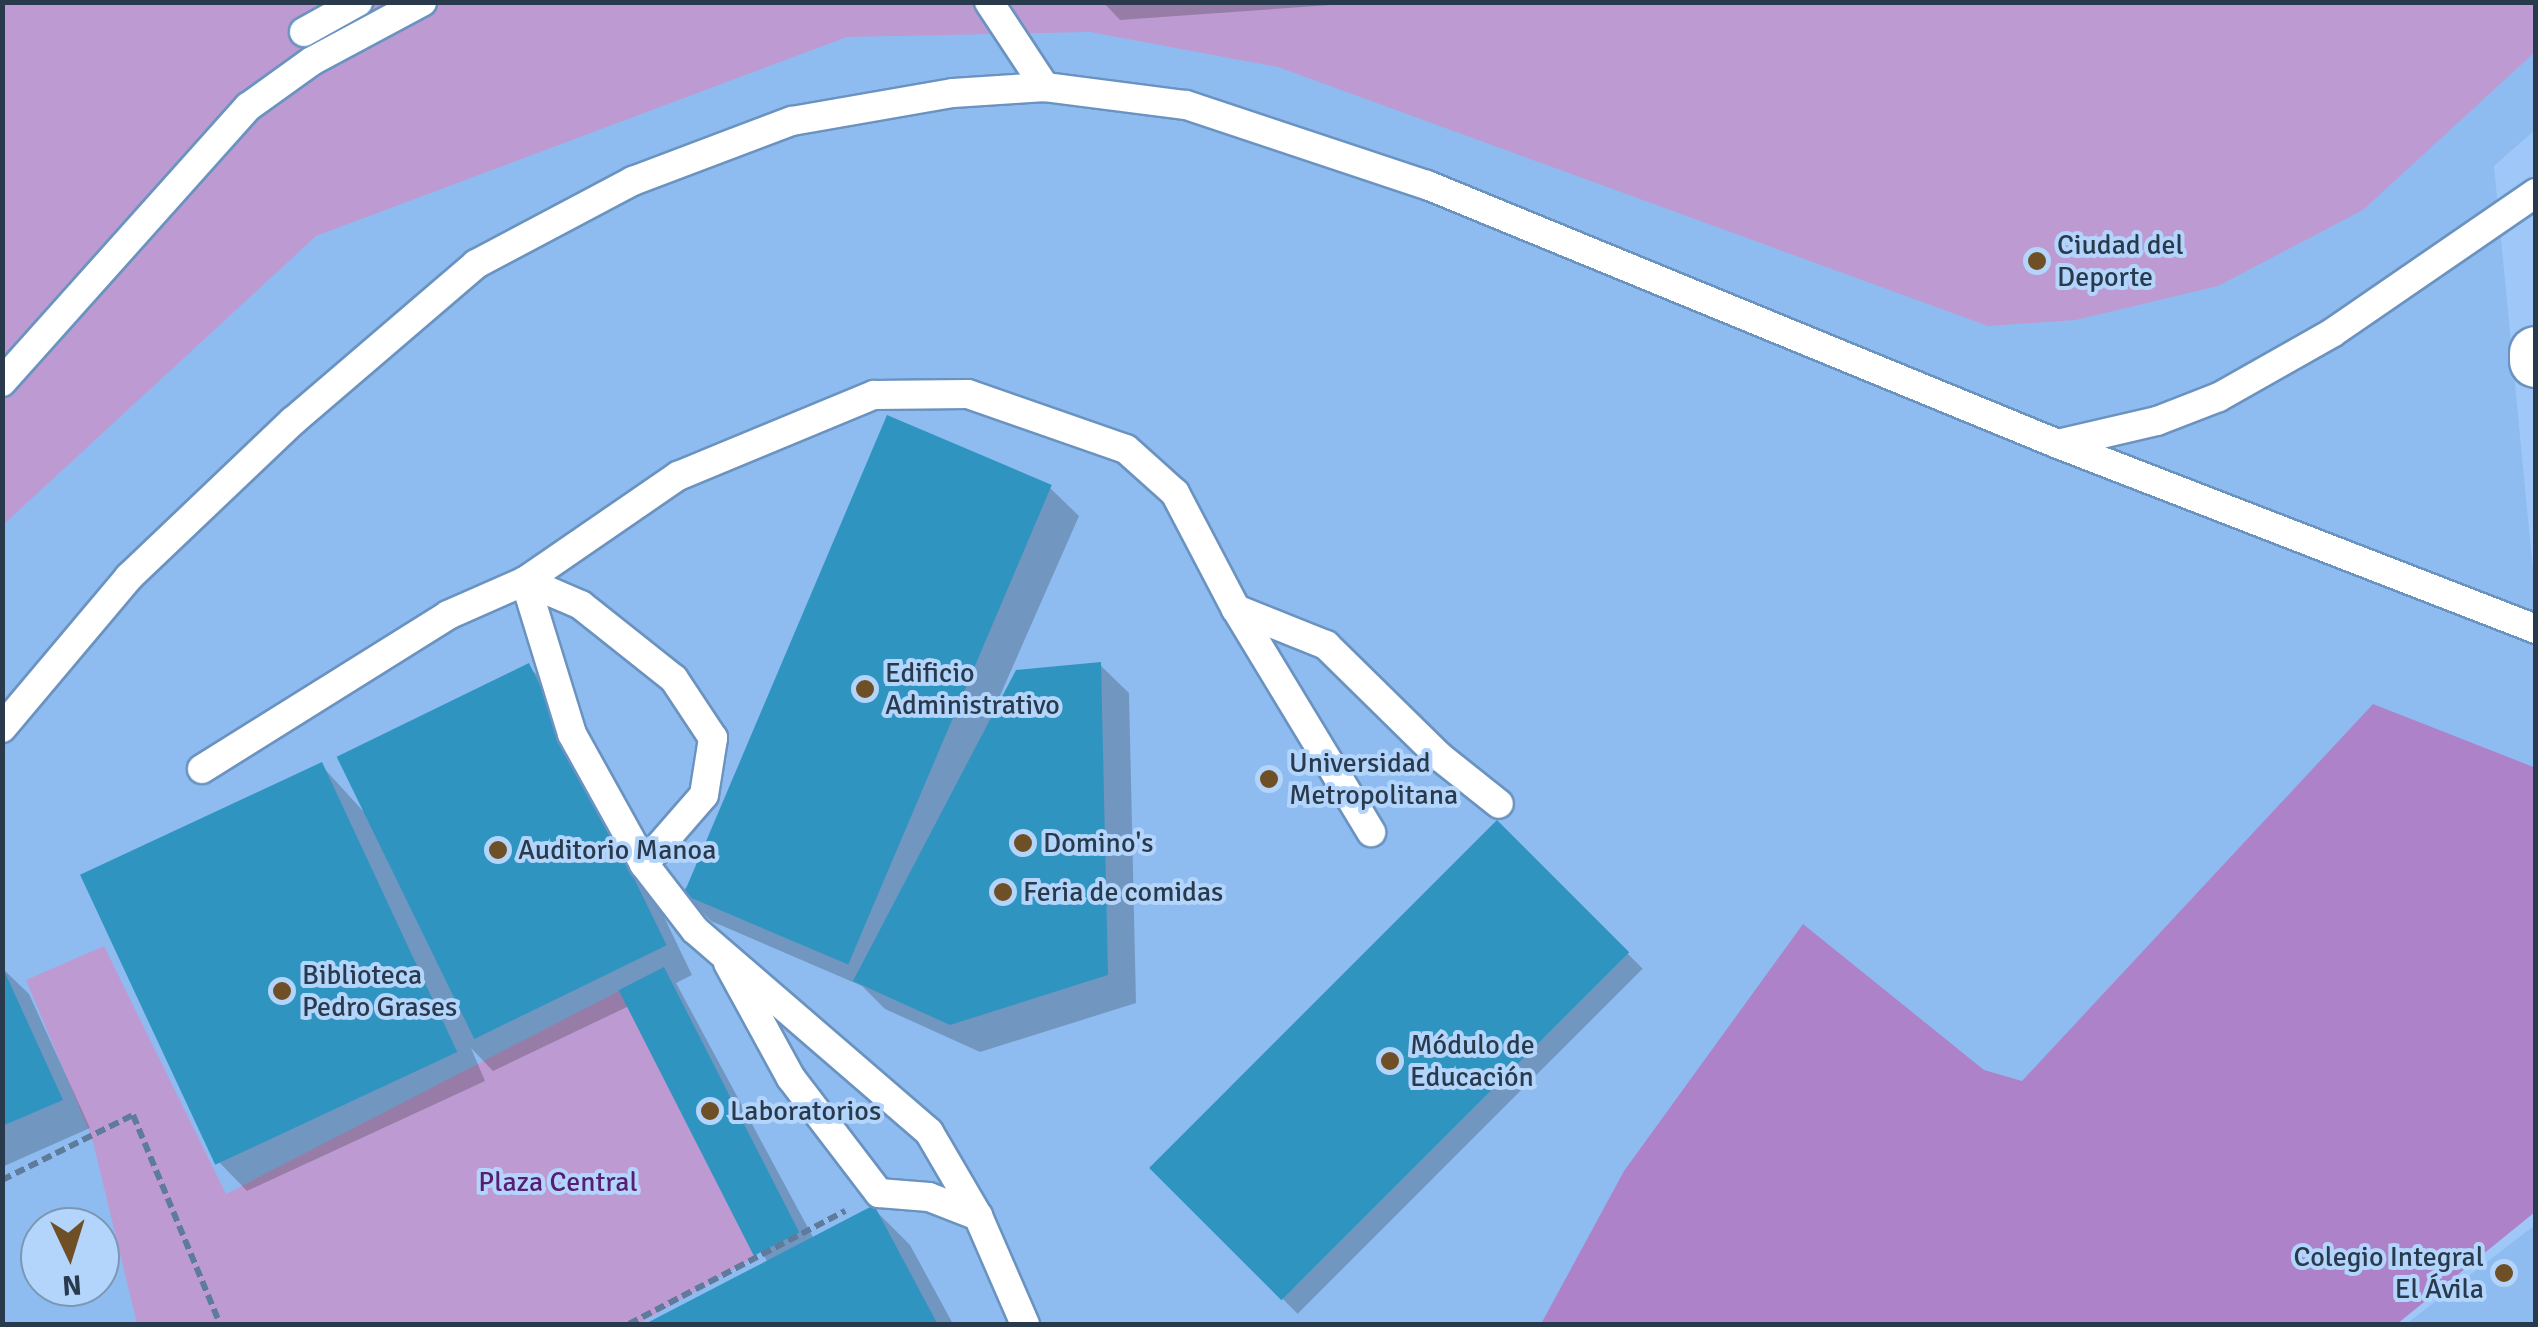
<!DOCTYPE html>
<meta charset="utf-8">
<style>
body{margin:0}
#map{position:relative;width:2538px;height:1327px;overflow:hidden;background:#9fc8f8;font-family:Signika,sans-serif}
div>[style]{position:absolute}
.built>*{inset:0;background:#8ebcf1}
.green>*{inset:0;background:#bd9bd2}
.forest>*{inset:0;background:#ae82c9}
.shadow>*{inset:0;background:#0003;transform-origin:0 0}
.building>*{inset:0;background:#3094c1;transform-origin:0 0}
.path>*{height:6px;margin-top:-3px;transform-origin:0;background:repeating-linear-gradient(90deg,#5f7b9b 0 10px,transparent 0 15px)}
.roads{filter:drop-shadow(2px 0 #6b93c0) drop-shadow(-2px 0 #6b93c0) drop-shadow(0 2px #6b93c0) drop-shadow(0 -2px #6b93c0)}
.service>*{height:28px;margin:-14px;padding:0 14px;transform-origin:14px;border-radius:14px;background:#fff}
.minor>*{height:52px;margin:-26px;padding:0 26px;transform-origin:26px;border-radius:26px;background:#fff}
.dots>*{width:28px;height:28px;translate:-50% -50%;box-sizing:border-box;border:5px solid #b3d5fb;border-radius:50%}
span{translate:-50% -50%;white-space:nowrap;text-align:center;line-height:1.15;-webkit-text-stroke:8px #b3d5fb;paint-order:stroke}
.poi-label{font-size:28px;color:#293a4d}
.left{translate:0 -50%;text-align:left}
.right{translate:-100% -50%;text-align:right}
.park-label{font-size:28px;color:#571e72}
.frame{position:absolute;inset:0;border:5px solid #293a4d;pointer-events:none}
.north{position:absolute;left:20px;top:1207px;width:100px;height:100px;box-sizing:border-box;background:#b3d5fb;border:2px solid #7c97b5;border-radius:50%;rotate:176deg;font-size:28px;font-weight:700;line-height:40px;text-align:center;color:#293a4d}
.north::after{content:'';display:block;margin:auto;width:35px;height:45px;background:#6f4f25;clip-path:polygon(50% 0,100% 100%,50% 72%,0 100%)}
</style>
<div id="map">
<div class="built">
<div style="clip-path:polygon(evenodd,3px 3px,2535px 3px,2535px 130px,2494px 166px,2535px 591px,2535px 968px,2384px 1324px,3px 1324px,3px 3px,40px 1227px,100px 1227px,100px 1287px,40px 1287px,40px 1227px)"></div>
<div style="clip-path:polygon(2535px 1225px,2535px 1324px,2409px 1324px,2410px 1321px)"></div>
</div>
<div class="green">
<div style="clip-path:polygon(3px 3px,2535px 3px,2535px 52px,2363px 210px,2218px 286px,2076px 320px,1988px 326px,1278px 67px,1090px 32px,847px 37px,316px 236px,3px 525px)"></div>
<div style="clip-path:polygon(104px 946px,226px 1194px,619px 991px,757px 1256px,638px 1324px,137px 1324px,92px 1138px,26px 980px)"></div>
</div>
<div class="forest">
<div style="clip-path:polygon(2373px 704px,2536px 768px,2535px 1212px,2397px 1324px,1541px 1324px,1624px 1171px,1803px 924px,1984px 1070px,2022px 1081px)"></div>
</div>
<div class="shadow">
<div style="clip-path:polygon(1103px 2px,1374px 2px,1120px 20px)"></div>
<div style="clip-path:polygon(1050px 488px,1079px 516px,999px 698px,1100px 665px,1129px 693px,1136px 1003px,980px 1052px,885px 1009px,862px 986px,711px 921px,682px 892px)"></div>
<div style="clip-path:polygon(528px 666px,557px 695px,692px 975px,676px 983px,814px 1239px,873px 1208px,910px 1245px,953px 1324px,650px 1324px,768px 1263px,629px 1006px,493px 1071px,471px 1048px,485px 1081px,247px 1191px,219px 1162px,321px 765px,363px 811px)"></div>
<div style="left:1497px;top:823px;width:206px;height:488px;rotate:45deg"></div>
<div style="clip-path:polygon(2px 968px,29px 994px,90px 1128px,2px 1167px)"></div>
</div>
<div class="building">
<div style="left:887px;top:415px;width:179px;height:521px;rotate:23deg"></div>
<div style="clip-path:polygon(1101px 662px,1108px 975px,950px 1025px,853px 981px,1016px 670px)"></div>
<div style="left:529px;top:663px;width:314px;height:214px;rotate:64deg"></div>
<div style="left:322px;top:762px;width:320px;height:267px;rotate:65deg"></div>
<div style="left:1497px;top:820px;width:187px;height:492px;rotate:45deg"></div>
<div style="clip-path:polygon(2px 966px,63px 1100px,2px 1126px)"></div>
<div style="left:664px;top:967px;width:298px;height:51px;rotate:63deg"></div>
<div style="clip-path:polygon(874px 1205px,937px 1323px,645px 1324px)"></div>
</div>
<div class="path">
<div style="left:2px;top:1180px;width:146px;rotate:-26.4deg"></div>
<div style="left:133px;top:1115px;width:226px;rotate:67.4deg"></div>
<div style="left:629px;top:1324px;width:244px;rotate:-27.6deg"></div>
</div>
<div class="roads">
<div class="service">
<div style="left:989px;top:2px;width:102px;rotate:56.6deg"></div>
<div style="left:304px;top:32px;width:62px;rotate:-29.1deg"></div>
<div style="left:2px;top:382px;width:369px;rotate:-48.2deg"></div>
<div style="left:248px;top:107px;width:79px;rotate:-35.7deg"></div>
<div style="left:312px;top:61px;width:125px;rotate:-28.2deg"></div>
<div style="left:2058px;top:444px;width:102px;rotate:-13.1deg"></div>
<div style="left:2157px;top:421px;width:66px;rotate:-21.2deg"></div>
<div style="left:2219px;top:397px;width:130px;rotate:-29.5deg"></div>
<div style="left:2332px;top:333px;width:247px;rotate:-34.5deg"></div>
<div style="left:1236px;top:609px;width:97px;rotate:21.8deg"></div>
<div style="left:1326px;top:645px;width:160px;rotate:44.5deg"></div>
<div style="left:1440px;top:757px;width:75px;rotate:38.5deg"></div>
<div style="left:2px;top:728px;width:197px;rotate:-49.9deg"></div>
<div style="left:129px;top:577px;width:226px;rotate:-43.6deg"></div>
<div style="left:293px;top:421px;width:241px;rotate:-40.6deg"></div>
<div style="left:476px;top:264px;width:178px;rotate:-27.9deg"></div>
<div style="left:633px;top:181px;width:170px;rotate:-20.7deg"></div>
<div style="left:792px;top:121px;width:163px;rotate:-9.9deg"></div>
<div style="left:953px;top:93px;width:92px;rotate:-3.7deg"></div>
<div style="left:1045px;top:87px;width:142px;rotate:7.3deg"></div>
<div style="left:1186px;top:105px;width:254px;rotate:18.4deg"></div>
<div style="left:1427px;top:185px;width:682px;rotate:22.32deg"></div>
<div style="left:2058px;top:444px;width:513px;rotate:21.16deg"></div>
<div style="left:202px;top:769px;width:290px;rotate:-32deg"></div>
<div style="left:448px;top:615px;width:84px;rotate:-23.8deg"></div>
<div style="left:525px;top:581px;width:186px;rotate:-34.5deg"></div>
<div style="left:678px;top:476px;width:212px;rotate:-22.5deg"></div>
<div style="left:874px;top:395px;width:94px;rotate:-0.6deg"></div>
<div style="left:968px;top:394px;width:167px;rotate:19.2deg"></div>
<div style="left:1126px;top:449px;width:66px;rotate:41.9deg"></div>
<div style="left:1175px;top:493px;width:131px;rotate:62.3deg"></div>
<div style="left:1236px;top:609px;width:261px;rotate:58.8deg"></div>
<div style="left:644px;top:864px;width:91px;rotate:-49deg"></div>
<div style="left:704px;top:795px;width:58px;rotate:-81deg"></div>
<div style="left:713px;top:738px;width:71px;rotate:-123.5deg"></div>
<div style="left:674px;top:679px;width:119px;rotate:-141.5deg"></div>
<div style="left:581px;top:605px;width:61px;rotate:-156.8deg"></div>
<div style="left:525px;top:581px;width:160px;rotate:72.9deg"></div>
<div style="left:572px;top:734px;width:149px;rotate:61deg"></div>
<div style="left:644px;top:864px;width:83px;rotate:52.3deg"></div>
<div style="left:695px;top:930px;width:309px;rotate:40.8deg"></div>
<div style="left:929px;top:1132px;width:97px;rotate:59.7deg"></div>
<div style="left:978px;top:1216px;width:118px;rotate:66.5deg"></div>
<div style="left:728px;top:963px;width:131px;rotate:61.3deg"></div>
<div style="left:791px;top:1078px;width:145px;rotate:52.6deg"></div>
<div style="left:879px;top:1193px;width:50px;rotate:4.6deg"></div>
<div style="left:929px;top:1197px;width:53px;rotate:21.2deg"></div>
</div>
<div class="minor">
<div style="left:2536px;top:353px;width:8px;rotate:90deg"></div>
</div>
</div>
<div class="dots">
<div style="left:2037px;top:261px;background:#6f4f25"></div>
<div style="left:865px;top:689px;background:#6f4f25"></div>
<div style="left:1269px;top:779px;background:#6f4f25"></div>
<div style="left:1023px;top:843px;background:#6f4f25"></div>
<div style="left:498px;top:850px;background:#6f4f25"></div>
<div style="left:1003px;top:892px;background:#6f4f25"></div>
<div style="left:282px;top:991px;background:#6f4f25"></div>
<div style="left:1390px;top:1061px;background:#6f4f25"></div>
<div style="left:710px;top:1111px;background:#6f4f25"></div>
<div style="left:2504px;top:1273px;background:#6f4f25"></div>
</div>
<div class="poi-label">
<span class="left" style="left:2057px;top:261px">Ciudad del<br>Deporte</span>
<span class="left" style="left:885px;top:689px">Edificio<br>Administrativo</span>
<span class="left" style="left:1289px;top:779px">Universidad<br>Metropolitana</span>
<span class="left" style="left:1043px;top:843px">Domino's</span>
<span class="left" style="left:518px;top:850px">Auditorio Manoa</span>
<span class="left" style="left:1023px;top:892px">Feria de comidas</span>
<span class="left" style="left:302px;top:991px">Biblioteca<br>Pedro Grases</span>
<span class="left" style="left:1410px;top:1061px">Módulo de<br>Educación</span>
<span class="left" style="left:730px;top:1111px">Laboratorios</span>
<span class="right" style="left:2484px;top:1273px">Colegio Integral<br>El Ávila</span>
</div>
<div class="park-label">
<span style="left:558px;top:1182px">Plaza Central</span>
</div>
<div class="frame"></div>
<div class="north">N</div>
</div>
